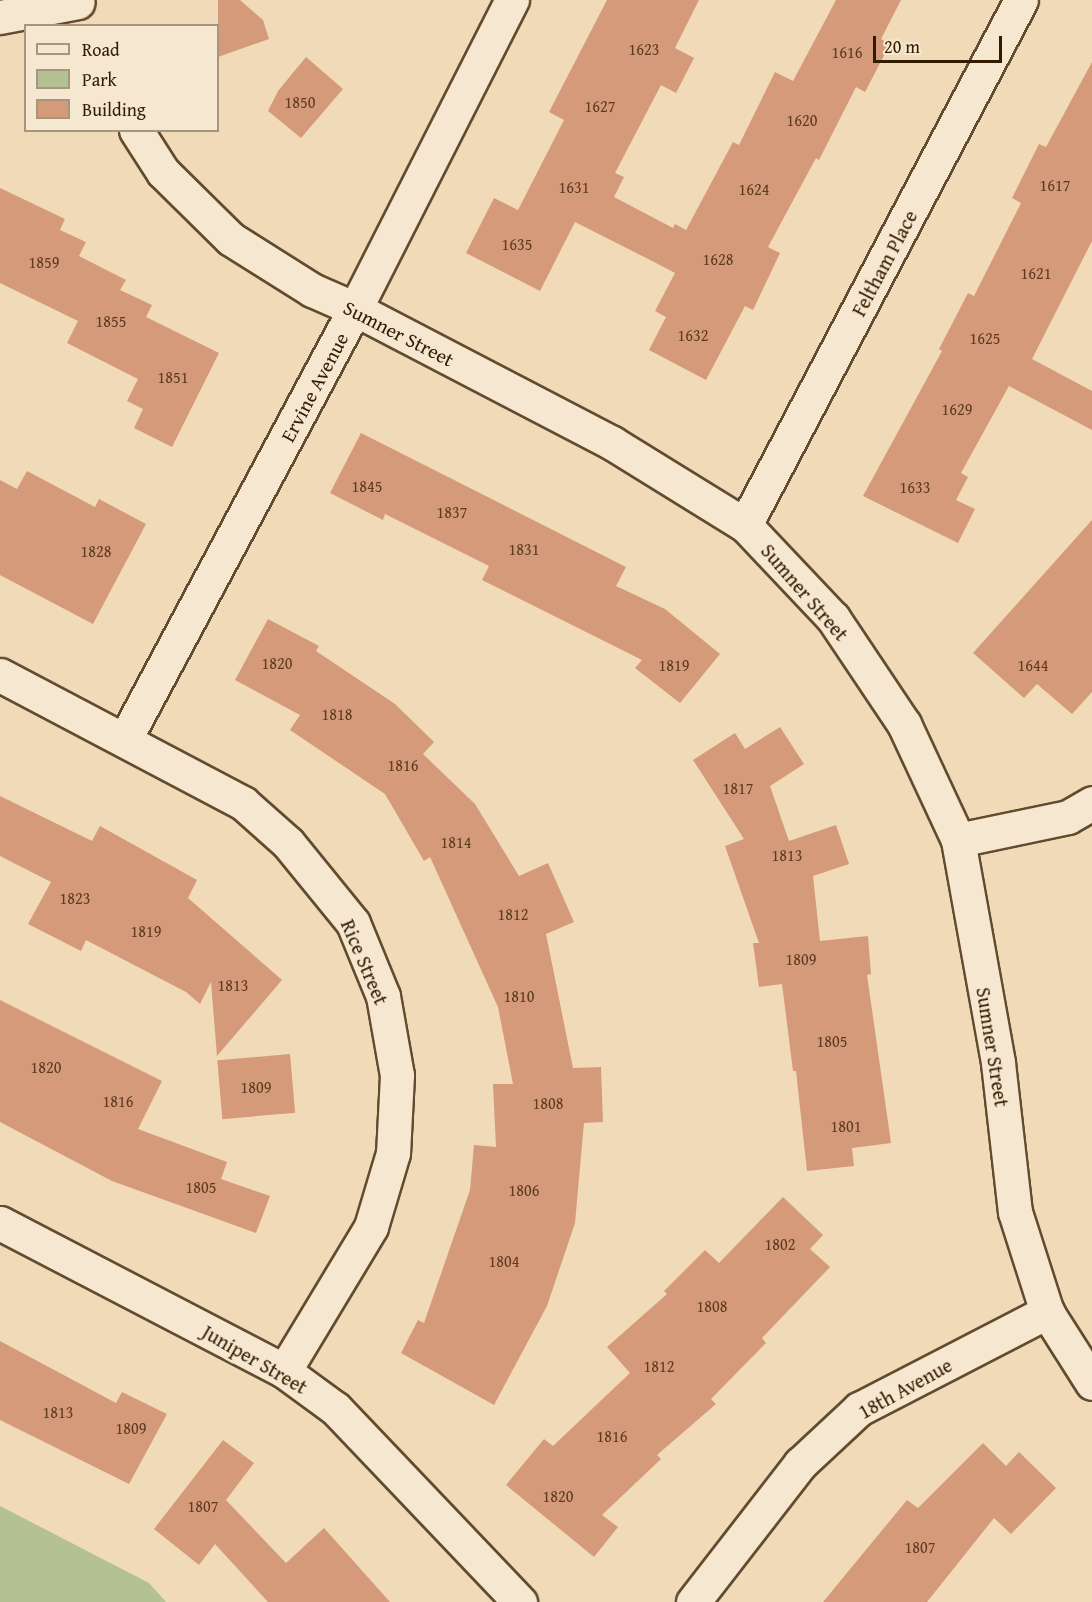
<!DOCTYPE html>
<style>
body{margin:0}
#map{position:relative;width:1092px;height:1602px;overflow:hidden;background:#f1dab7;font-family:"Gentium Book Plus",serif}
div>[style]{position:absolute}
.green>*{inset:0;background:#b3c193}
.building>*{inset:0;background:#d59a79;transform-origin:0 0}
.roads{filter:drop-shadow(2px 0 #624b2e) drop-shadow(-2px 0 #624b2e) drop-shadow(0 2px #624b2e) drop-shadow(0 -2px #624b2e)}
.street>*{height:33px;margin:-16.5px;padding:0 16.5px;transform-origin:16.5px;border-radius:16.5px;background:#f6e7d0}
span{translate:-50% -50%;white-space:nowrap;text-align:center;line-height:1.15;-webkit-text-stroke:5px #f6e7d0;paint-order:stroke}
.number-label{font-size:16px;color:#5c3b1e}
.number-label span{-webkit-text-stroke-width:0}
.street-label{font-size:20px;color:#331b00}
.legend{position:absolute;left:24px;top:24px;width:195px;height:108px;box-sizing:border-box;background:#f6e7d0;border:2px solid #a8957d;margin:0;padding:8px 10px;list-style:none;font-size:18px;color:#331b00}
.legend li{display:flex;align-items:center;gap:12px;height:30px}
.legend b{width:30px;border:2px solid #a8957d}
.scale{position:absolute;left:873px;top:36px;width:129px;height:27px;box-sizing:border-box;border:3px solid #331b00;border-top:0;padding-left:8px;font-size:18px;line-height:21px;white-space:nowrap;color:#331b00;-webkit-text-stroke:4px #f6e7d0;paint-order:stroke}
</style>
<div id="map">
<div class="green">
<div style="clip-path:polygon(0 1506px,149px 1583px,166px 1602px,0 1602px)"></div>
</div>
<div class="building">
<div style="clip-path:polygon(218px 0,240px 0,263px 20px,269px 39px,218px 57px)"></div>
<div style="clip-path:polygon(607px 0,699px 0,675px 48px,694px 58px,676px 93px,661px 85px,615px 173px,624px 177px,614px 197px,673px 228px,675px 224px,686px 230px,733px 142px,739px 145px,775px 72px,793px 81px,836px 0,901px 0,881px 39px,890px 44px,865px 92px,856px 87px,819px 160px,816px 158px,768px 247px,780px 253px,753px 310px,745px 306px,706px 380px,649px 350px,666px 317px,655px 311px,675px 273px,656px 263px,575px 222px,540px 291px,466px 253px,494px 198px,518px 210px,564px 120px,549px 112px)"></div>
<div style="clip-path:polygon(306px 57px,343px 89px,301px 138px,268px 111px,278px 91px)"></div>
<div style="clip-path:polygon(1092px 62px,1092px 241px,1032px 359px,1092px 391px,1092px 430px,1009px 386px,961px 473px,968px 477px,956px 500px,975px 509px,958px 543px,863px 496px,942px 351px,939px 349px,968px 293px,974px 296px,1021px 203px,1012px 198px,1039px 144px,1046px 147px)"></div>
<div style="clip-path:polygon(0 188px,65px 219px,60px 230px,86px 242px,79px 256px,126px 280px,120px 290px,152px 305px,146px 317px,219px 353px,172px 447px,134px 428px,143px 409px,127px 401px,138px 379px,67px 343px,78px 321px,0 283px)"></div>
<div style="clip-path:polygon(361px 433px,626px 567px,616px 586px,665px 609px,720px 654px,680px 703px,635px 668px,642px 660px,482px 580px,489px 566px,385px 514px,383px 520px,330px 493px)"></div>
<div style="clip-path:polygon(27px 471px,95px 507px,99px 499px,146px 524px,93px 624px,0 575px,0 480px,17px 489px)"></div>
<div style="clip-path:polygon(1092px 520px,1092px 692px,1072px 714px,1037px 684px,1024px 698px,973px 653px)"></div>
<div style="clip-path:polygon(268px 619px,319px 646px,316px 651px,395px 704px,434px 742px,423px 754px,475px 804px,519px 876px,548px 863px,574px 922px,546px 934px,573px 1068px,601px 1067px,603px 1122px,584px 1123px,575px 1223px,547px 1306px,494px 1405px,401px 1353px,418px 1320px,424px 1323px,470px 1190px,474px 1145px,496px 1147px,493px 1084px,513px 1084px,498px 1007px,430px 857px,424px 861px,385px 794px,290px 730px,300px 715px,235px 680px)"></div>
<div style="clip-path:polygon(780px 727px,804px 764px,770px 786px,789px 841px,836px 825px,849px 864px,813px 876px,820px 941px,868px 936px,871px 974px,867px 975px,891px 1143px,852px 1148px,854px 1166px,807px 1171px,796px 1071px,793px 1071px,782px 984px,759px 987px,753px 943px,759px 943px,725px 846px,744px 839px,693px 760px,735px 733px,745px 749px)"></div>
<div style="clip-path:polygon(0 796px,92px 841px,100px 826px,197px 880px,188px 898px,282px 980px,217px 1056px,211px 982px,200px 1004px,186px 992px,86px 940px,81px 951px,28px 924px,51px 882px,0 856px)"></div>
<div style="clip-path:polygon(0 1000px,162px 1081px,138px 1129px,227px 1162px,221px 1179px,270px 1196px,256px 1233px,112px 1181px,0 1122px)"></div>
<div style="left:290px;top:1054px;width:59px;height:73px;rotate:85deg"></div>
<div style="clip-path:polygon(783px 1197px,823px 1235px,810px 1249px,830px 1267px,762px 1338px,766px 1343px,711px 1399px,716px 1404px,657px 1455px,661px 1459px,602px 1515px,618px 1527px,594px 1557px,506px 1485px,544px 1439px,553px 1446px,630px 1373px,607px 1347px,667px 1294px,664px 1291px,705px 1250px,719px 1263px)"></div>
<div style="clip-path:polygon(0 1341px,116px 1403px,122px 1392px,167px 1414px,129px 1484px,0 1420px)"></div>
<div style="clip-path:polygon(223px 1440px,254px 1463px,226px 1500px,286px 1563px,324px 1528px,390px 1602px,268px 1602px,215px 1544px,199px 1565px,154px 1529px)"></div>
<div style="clip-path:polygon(983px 1443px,1006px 1466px,1019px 1452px,1056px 1488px,1011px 1534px,994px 1518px,927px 1602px,823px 1602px,907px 1500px,918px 1508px)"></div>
</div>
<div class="roads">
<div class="street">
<div style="left:0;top:17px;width:79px;rotate:-10.9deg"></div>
<div style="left:136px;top:130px;width:50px;rotate:57.3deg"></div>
<div style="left:163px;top:172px;width:95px;rotate:44.6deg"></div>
<div style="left:231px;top:239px;width:96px;rotate:32.2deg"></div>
<div style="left:312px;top:290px;width:47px;rotate:23.8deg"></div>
<div style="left:355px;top:309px;width:290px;rotate:27.5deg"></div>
<div style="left:612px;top:443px;width:156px;rotate:31.7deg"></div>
<div style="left:745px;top:525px;width:128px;rotate:46.6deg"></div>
<div style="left:833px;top:618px;width:128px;rotate:56.2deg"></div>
<div style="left:904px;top:724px;width:128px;rotate:65deg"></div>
<div style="left:958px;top:840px;width:227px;rotate:79.8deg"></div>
<div style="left:998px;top:1063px;width:150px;rotate:83.5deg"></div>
<div style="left:1015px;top:1212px;width:105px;rotate:72.3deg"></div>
<div style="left:1047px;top:1312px;width:84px;rotate:57.6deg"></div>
<div style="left:745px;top:525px;width:593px;rotate:-62.27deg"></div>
<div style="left:0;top:675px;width:275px;rotate:27.8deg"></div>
<div style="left:243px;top:803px;width:60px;rotate:41.6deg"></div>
<div style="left:288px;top:843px;width:103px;rotate:50.9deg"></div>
<div style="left:353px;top:923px;width:79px;rotate:67.7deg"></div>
<div style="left:383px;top:996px;width:80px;rotate:80deg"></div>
<div style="left:397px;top:1075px;width:78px;rotate:92.9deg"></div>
<div style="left:393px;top:1153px;width:77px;rotate:106.6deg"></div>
<div style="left:371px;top:1227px;width:168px;rotate:121.1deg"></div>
<div style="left:125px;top:739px;width:488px;rotate:-61.9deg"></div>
<div style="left:355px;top:309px;width:347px;rotate:-63.1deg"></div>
<div style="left:958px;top:840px;width:112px;rotate:-11.8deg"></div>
<div style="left:1068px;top:817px;width:28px;rotate:-30deg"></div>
<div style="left:0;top:1223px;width:320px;rotate:27.5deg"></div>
<div style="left:284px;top:1371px;width:64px;rotate:36.2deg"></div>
<div style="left:336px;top:1409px;width:267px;rotate:46.4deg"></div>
<div style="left:693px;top:1602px;width:175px;rotate:-52.2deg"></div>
<div style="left:800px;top:1464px;width:81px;rotate:-43deg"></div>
<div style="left:859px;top:1409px;width:212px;rotate:-27.3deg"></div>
</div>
</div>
<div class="number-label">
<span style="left:644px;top:49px">1623</span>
<span style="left:847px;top:52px">1616</span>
<span style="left:300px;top:102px">1850</span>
<span style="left:600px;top:106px">1627</span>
<span style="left:802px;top:120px">1620</span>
<span style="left:1055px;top:185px">1617</span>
<span style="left:574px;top:187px">1631</span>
<span style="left:754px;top:189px">1624</span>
<span style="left:517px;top:244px">1635</span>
<span style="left:718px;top:259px">1628</span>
<span style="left:44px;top:262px">1859</span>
<span style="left:1036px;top:273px">1621</span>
<span style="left:111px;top:321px">1855</span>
<span style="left:693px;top:335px">1632</span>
<span style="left:985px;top:338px">1625</span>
<span style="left:173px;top:377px">1851</span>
<span style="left:957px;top:409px">1629</span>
<span style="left:367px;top:486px">1845</span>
<span style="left:915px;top:487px">1633</span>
<span style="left:452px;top:512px">1837</span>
<span style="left:524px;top:549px">1831</span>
<span style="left:96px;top:551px">1828</span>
<span style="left:277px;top:663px">1820</span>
<span style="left:674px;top:665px">1819</span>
<span style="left:1033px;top:665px">1644</span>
<span style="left:337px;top:714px">1818</span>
<span style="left:403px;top:765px">1816</span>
<span style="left:738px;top:788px">1817</span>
<span style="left:456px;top:842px">1814</span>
<span style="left:787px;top:855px">1813</span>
<span style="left:75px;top:898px">1823</span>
<span style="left:513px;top:914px">1812</span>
<span style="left:146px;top:931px">1819</span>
<span style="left:801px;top:959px">1809</span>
<span style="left:233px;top:985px">1813</span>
<span style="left:519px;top:996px">1810</span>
<span style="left:832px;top:1041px">1805</span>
<span style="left:46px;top:1067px">1820</span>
<span style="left:256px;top:1087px">1809</span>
<span style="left:118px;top:1101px">1816</span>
<span style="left:548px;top:1103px">1808</span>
<span style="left:846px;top:1126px">1801</span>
<span style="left:201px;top:1187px">1805</span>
<span style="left:524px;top:1190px">1806</span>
<span style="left:780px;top:1244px">1802</span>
<span style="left:504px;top:1261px">1804</span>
<span style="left:712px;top:1306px">1808</span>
<span style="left:659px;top:1366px">1812</span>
<span style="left:58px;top:1412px">1813</span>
<span style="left:131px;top:1428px">1809</span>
<span style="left:612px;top:1436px">1816</span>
<span style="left:558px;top:1496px">1820</span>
<span style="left:203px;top:1506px">1807</span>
<span style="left:920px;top:1547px">1807</span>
</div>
<div class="street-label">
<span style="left:884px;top:263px;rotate:-62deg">Feltham Place</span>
<span style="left:399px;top:333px;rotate:27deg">Sumner Street</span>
<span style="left:314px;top:387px;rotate:-62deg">Ervine Avenue</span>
<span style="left:805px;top:592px;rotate:49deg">Sumner Street</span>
<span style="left:365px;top:962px;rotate:67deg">Rice Street</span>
<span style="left:993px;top:1047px;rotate:81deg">Sumner Street</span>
<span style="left:255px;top:1359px;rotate:30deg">Juniper Street</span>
<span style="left:905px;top:1388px;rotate:-29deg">18th Avenue</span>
</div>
<ul class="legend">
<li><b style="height:8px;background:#f6e7d0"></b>Road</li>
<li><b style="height:16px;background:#b3c193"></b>Park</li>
<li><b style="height:16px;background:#d59a79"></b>Building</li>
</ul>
<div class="scale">20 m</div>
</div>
